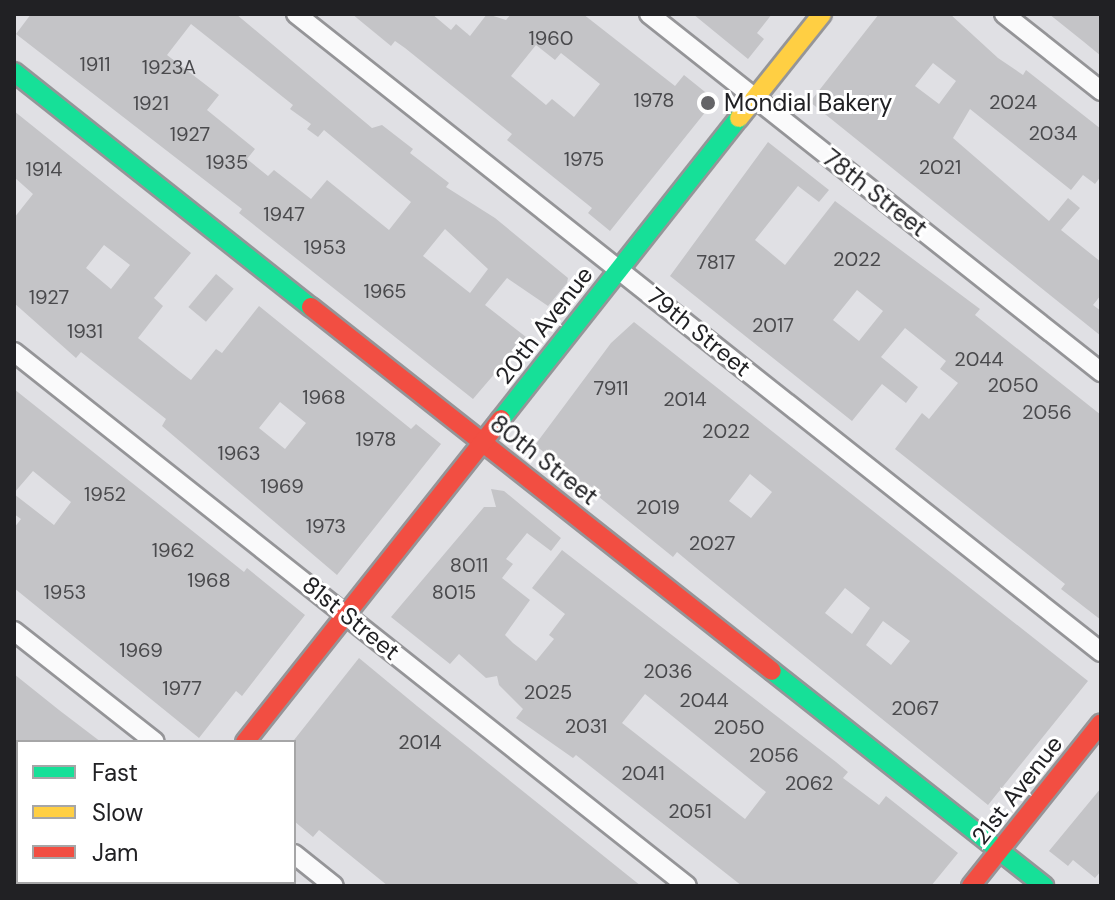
<!DOCTYPE html>
<style>
body{margin:0}
#map{position:relative;width:1115px;height:900px;overflow:hidden;background:#e0e0e4;font-family:"DM Sans",sans-serif}
div>[style]{position:absolute}
.building>*{inset:0;background:#c4c4c7;transform-origin:0 0}
.roads{filter:drop-shadow(2px 0 #959598) drop-shadow(-2px 0 #959598) drop-shadow(0 2px #959598) drop-shadow(0 -2px #959598)}
.street>*{height:18px;margin:-9px;padding:0 9px;transform-origin:9px;border-radius:9px;background:#fafafb}
.fast>*{height:18px;margin:-9px;padding:0 9px;transform-origin:9px;border-radius:9px;background:#16e098}
.slow>*{height:18px;margin:-9px;padding:0 9px;transform-origin:9px;border-radius:9px;background:#ffcf43}
.jam>*{height:18px;margin:-9px;padding:0 9px;transform-origin:9px;border-radius:9px;background:#f24e42}
.dots>*{width:22px;height:22px;translate:-50% -50%;box-sizing:border-box;border:4px solid #fff;border-radius:50%}
span{translate:-50% -50%;white-space:nowrap;text-align:center;line-height:1.15;-webkit-text-stroke:6px #fff;paint-order:stroke}
.number-label{font-size:20px;color:#4a4a4d}
.number-label span{-webkit-text-stroke-width:0}
.poi-label{font-size:24px;color:#212124}
.left{translate:0 -50%;text-align:left}
.street-label{font-size:24px;color:#212124}
.frame{position:absolute;inset:0;border:16px solid #212124;pointer-events:none}
.legend{position:absolute;left:16px;top:740px;width:280px;height:144px;box-sizing:border-box;background:#fff;border:2px solid #a6a6a7;margin:0;padding:10px 14px;list-style:none;font-size:24px;color:#212124}
.legend li{display:flex;align-items:center;gap:16px;height:40px}
.legend b{width:40px;border:2px solid #a6a6a7}
</style>
<div id="map">
<div class="building">
<div style="clip-path:polygon(evenodd,31px 14px,236px 14px,372px 128px,382px 125px,413px 149px,410px 153px,449px 183px,446px 187px,495px 218px,568px 278px,567px 283px,548px 306px,507px 278px,485px 305px,526px 337px,473px 399px,239px 213px,242px 209px,16px 34px,31px 14px,191px 24px,293px 105px,290px 109px,311px 124px,307px 129px,318px 137px,324px 130px,411px 202px,389px 230px,327px 180px,311px 199px,274px 170px,268px 176px,247px 159px,255px 149px,207px 110px,219px 95px,167px 55px,191px 24px,31px 14px,445px 229px,488px 269px,470px 293px,423px 256px,445px 229px)"></div>
<div style="clip-path:polygon(evenodd,352px 14px,432px 14px,451px 30px,456px 24px,470px 36px,487px 14px,506px 20px,511px 14px,583px 14px,675px 86px,684px 75px,715px 100px,610px 231px,588px 213px,592px 208px,507px 140px,512px 134px,405px 48px,395px 41px,391px 46px,352px 14px,536px 45px,555px 60px,561px 53px,600px 84px,574px 117px,552px 99px,546px 105px,511px 76px,536px 45px)"></div>
<div style="clip-path:polygon(693px 14px,772px 14px,757px 33px,764px 39px,748px 59px)"></div>
<div style="clip-path:polygon(evenodd,879px 14px,950px 14px,998px 58px,1023px 75px,1026px 70px,1101px 129px,1101px 176px,1095px 184px,1083px 175px,1071px 190px,970px 109px,953px 138px,1049px 221px,1068px 198px,1080px 208px,1061px 230px,1101px 262px,1101px 295px,1093px 305px,1101px 311px,1101px 336px,810px 102px,879px 14px,933px 63px,956px 81px,939px 104px,915px 86px,933px 63px)"></div>
<div style="clip-path:polygon(1049px 14px,1101px 14px,1101px 56px,1084px 42px)"></div>
<div style="clip-path:polygon(evenodd,14px 111px,191px 253px,154px 298px,163px 306px,138px 338px,179px 371px,191px 380px,216px 349px,222px 353px,259px 306px,411px 429px,416px 424px,441px 444px,337px 575px,162px 426px,166px 419px,81px 352px,76px 358px,14px 303px,14px 218px,33px 194px,14px 177px,14px 111px,104px 245px,130px 265px,111px 289px,86px 268px,104px 245px,14px 111px,280px 402px,306px 423px,285px 449px,259px 428px,280px 402px)"></div>
<div style="clip-path:polygon(evenodd,768px 142px,829px 190px,819px 202px,798px 186px,755px 240px,785px 265px,835px 201px,980px 309px,975px 315px,1101px 415px,1101px 620px,1061px 589px,1065px 584px,895px 449px,922px 413px,929px 419px,958px 383px,940px 369px,946px 361px,905px 328px,881px 357px,918px 387px,906px 403px,882px 384px,852px 421px,670px 276px,768px 142px,857px 290px,883px 311px,859px 341px,833px 320px,857px 290px)"></div>
<div style="left:216px;top:274px;width:23px;height:43px;rotate:40deg"></div>
<div style="clip-path:polygon(evenodd,634px 322px,1088px 681px,988px 805px,701px 572px,677px 552px,673px 557px,535px 445px,611px 343px,634px 322px,750px 474px,772px 492px,751px 518px,729px 501px,750px 474px,634px 322px,845px 588px,870px 608px,852px 634px,825px 613px,845px 588px,634px 322px,883px 621px,910px 641px,891px 665px,866px 645px,883px 621px)"></div>
<div style="clip-path:polygon(14px 389px,244px 572px,247px 568px,305px 615px,242px 696px,236px 691px,199px 738px,14px 588px,14px 528px,21px 519px,14px 514px,14px 494px,54px 525px,71px 502px,33px 471px,14px 493px)"></div>
<div style="clip-path:polygon(evenodd,491px 489px,504px 491px,561px 538px,551px 551px,527px 533px,506px 559px,513px 564px,502px 578px,530px 600px,505px 635px,513px 643px,536px 661px,554px 639px,549px 635px,565px 614px,532px 588px,562px 550px,836px 762px,848px 772px,843px 778px,879px 805px,886px 796px,958px 853px,931px 886px,742px 886px,576px 755px,573px 758px,516px 718px,523px 709px,499px 685px,497px 676px,486px 678px,459px 654px,450px 664px,391px 617px,484px 507px,496px 507px,491px 489px,645px 694px,766px 792px,745px 819px,622px 723px,645px 694px)"></div>
<div style="clip-path:polygon(359px 658px,417px 706px,641px 886px,388px 886px,319px 830px,313px 837px,294px 821px,294px 740px)"></div>
<div style="clip-path:polygon(14px 674px,59px 710px,101px 742px,14px 742px)"></div>
<div style="clip-path:polygon(1101px 788px,1101px 871px,1095px 878px,1073px 860px,1068px 866px,1049px 851px)"></div>
</div>
<div class="roads">
<div class="street">
<div style="left:296px;top:14px;width:1027px;rotate:38.4deg"></div>
<div style="left:649px;top:14px;width:577px;rotate:38.38deg"></div>
<div style="left:1004px;top:14px;width:124px;rotate:38.4deg"></div>
<div style="left:14px;top:352px;width:859px;rotate:38.43deg"></div>
<div style="left:14px;top:631px;width:179px;rotate:38.2deg"></div>
<div style="left:294px;top:854px;width:51px;rotate:38.7deg"></div>
</div>
<div class="fast">
<div style="left:14px;top:72px;width:379px;rotate:38.4deg"></div>
<div style="left:501px;top:419px;width:384px;rotate:-51.7deg"></div>
<div style="left:772px;top:671px;width:347px;rotate:38.3deg"></div>
</div>
<div class="slow">
<div style="left:739px;top:118px;width:133px;rotate:-51.4deg"></div>
<div style="left:131px;top:886px;width:5px;rotate:-53deg"></div>
</div>
<div class="jam">
<div style="left:311px;top:307px;width:587px;rotate:38.29deg"></div>
<div style="left:245px;top:742px;width:412px;rotate:-51.6deg"></div>
<div style="left:971px;top:886px;width:208px;rotate:-51.4deg"></div>
</div>
</div>
<div class="dots">
<div style="left:708px;top:103px;background:#646467"></div>
</div>
<div class="number-label">
<span style="left:551px;top:38px">1960</span>
<span style="left:95px;top:64px">1911</span>
<span style="left:169px;top:67px">1923A</span>
<span style="left:654px;top:100px">1978</span>
<span style="left:1013px;top:102px">2024</span>
<span style="left:151px;top:103px">1921</span>
<span style="left:1053px;top:133px">2034</span>
<span style="left:190px;top:134px">1927</span>
<span style="left:584px;top:159px">1975</span>
<span style="left:227px;top:162px">1935</span>
<span style="left:940px;top:167px">2021</span>
<span style="left:44px;top:169px">1914</span>
<span style="left:284px;top:214px">1947</span>
<span style="left:325px;top:247px">1953</span>
<span style="left:857px;top:259px">2022</span>
<span style="left:716px;top:262px">7817</span>
<span style="left:385px;top:291px">1965</span>
<span style="left:49px;top:297px">1927</span>
<span style="left:773px;top:325px">2017</span>
<span style="left:85px;top:331px">1931</span>
<span style="left:979px;top:359px">2044</span>
<span style="left:1013px;top:385px">2050</span>
<span style="left:611px;top:388px">7911</span>
<span style="left:324px;top:397px">1968</span>
<span style="left:685px;top:399px">2014</span>
<span style="left:1047px;top:412px">2056</span>
<span style="left:726px;top:431px">2022</span>
<span style="left:376px;top:439px">1978</span>
<span style="left:239px;top:453px">1963</span>
<span style="left:282px;top:486px">1969</span>
<span style="left:105px;top:494px">1952</span>
<span style="left:658px;top:507px">2019</span>
<span style="left:326px;top:526px">1973</span>
<span style="left:712px;top:543px">2027</span>
<span style="left:173px;top:550px">1962</span>
<span style="left:469px;top:565px">8011</span>
<span style="left:209px;top:580px">1968</span>
<span style="left:65px;top:592px">1953</span>
<span style="left:454px;top:592px">8015</span>
<span style="left:141px;top:650px">1969</span>
<span style="left:668px;top:671px">2036</span>
<span style="left:182px;top:688px">1977</span>
<span style="left:548px;top:692px">2025</span>
<span style="left:704px;top:700px">2044</span>
<span style="left:915px;top:708px">2067</span>
<span style="left:586px;top:726px">2031</span>
<span style="left:739px;top:727px">2050</span>
<span style="left:420px;top:742px">2014</span>
<span style="left:774px;top:755px">2056</span>
<span style="left:643px;top:773px">2041</span>
<span style="left:809px;top:783px">2062</span>
<span style="left:690px;top:811px">2051</span>
</div>
<div class="poi-label">
<span class="left" style="left:724px;top:103px">Mondial Bakery</span>
</div>
<div class="street-label">
<span style="left:875px;top:193px;rotate:38deg">78th Street</span>
<span style="left:544px;top:325px;rotate:-52deg">20th Avenue</span>
<span style="left:699px;top:332px;rotate:39deg">79th Street</span>
<span style="left:544px;top:460px;rotate:38deg">80th Street</span>
<span style="left:351px;top:618px;rotate:39deg">81st Street</span>
<span style="left:1017px;top:790px;rotate:-52deg">21st Avenue</span>
</div>
<div class="frame"></div>
<ul class="legend">
<li><b style="height:10px;background:#16e098"></b>Fast</li>
<li><b style="height:10px;background:#ffcf43"></b>Slow</li>
<li><b style="height:10px;background:#f24e42"></b>Jam</li>
</ul>
</div>
